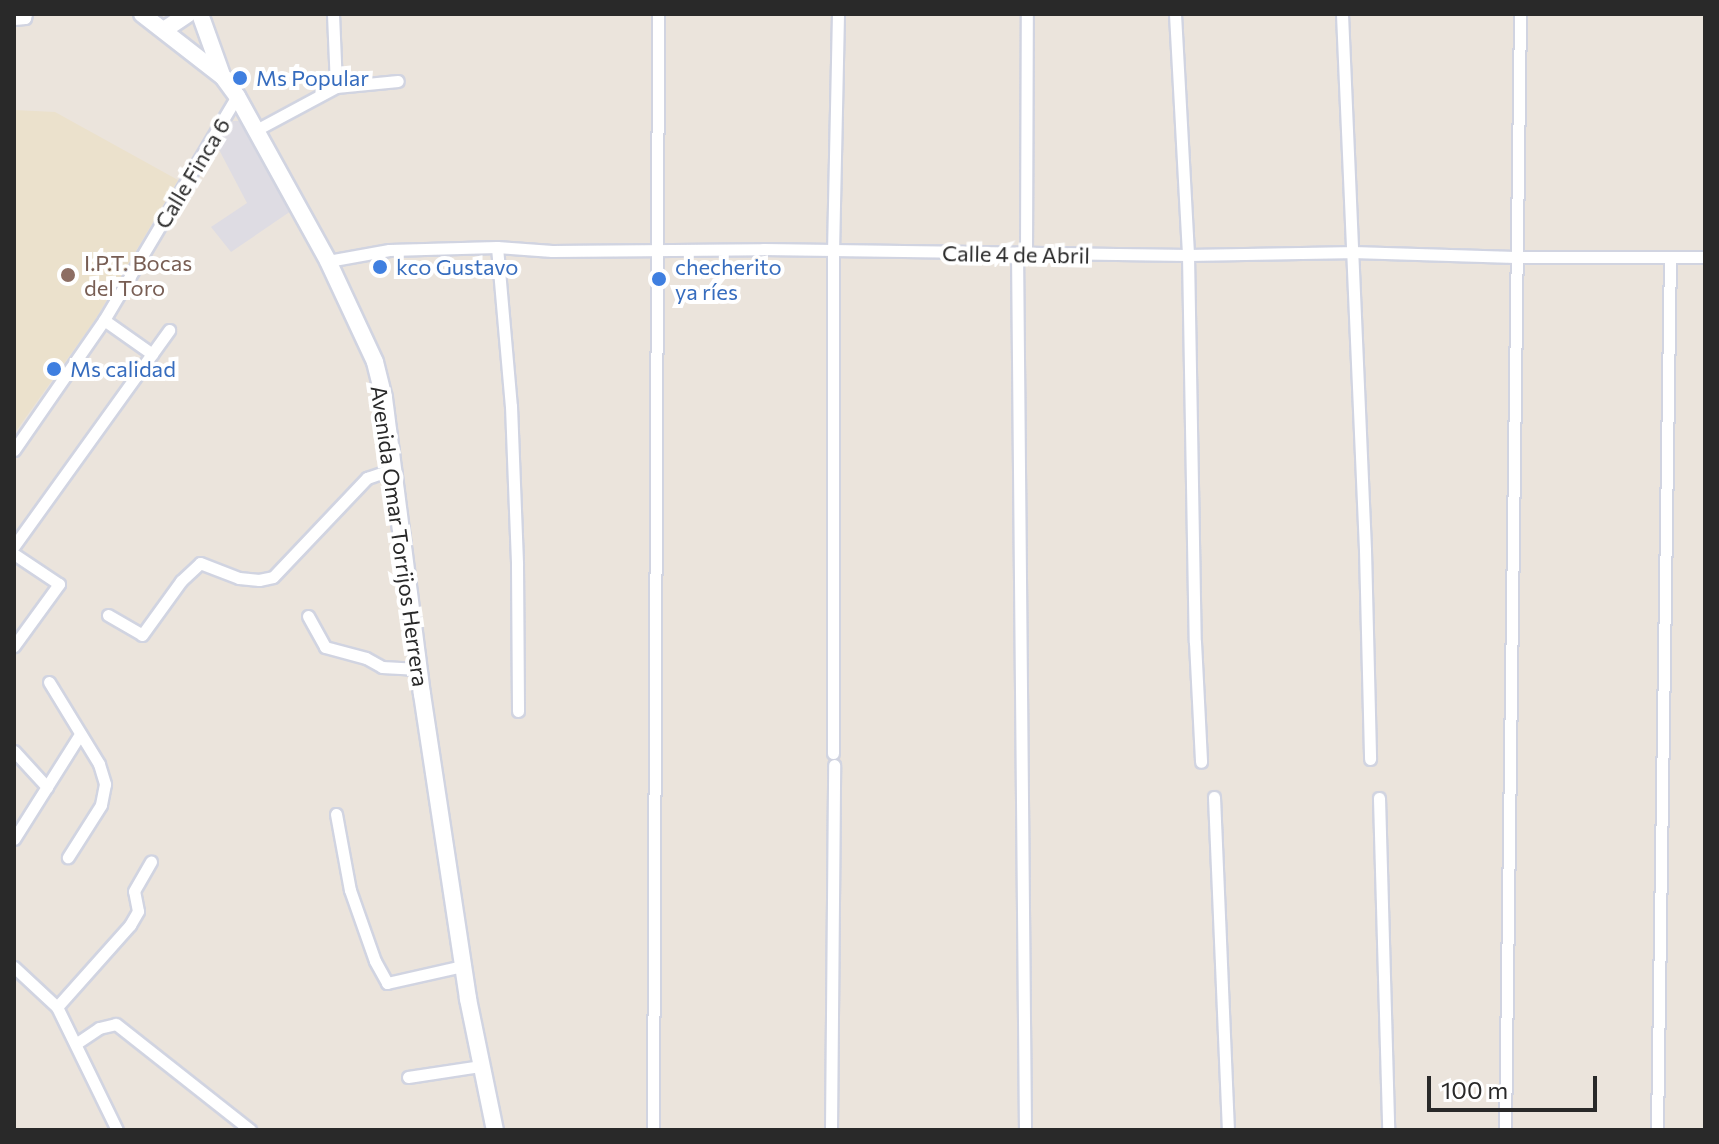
<!DOCTYPE html>
<meta charset="utf-8">
<style>
body{margin:0}
#map{position:relative;width:1719px;height:1144px;overflow:hidden;background:#ebe4dc;font-family:Commissioner,sans-serif}
div>[style]{position:absolute}
.industrial>*{inset:0;background:#dedce3}
.education>*{inset:0;background:#ebe1cc}
.roads{filter:drop-shadow(2px 0 #d1d4e1) drop-shadow(-2px 0 #d1d4e1) drop-shadow(0 2px #d1d4e1) drop-shadow(0 -2px #d1d4e1)}
.street>*{height:11px;margin:-5.5px;padding:0 5.5px;transform-origin:5.5px;border-radius:5.5px;background:#fff}
.secondary>*{height:16px;margin:-8px;padding:0 8px;transform-origin:8px;border-radius:8px;background:#fff}
.dots>*{width:22px;height:22px;translate:-50% -50%;box-sizing:border-box;border:4px solid #fff;border-radius:50%}
span{translate:-50% -50%;white-space:nowrap;text-align:center;line-height:1.15;-webkit-text-stroke:8px #fff;paint-order:stroke}
.shop-label{font-size:22px;color:#366cbe}
.left{translate:0 -50%;text-align:left}
.street-label{font-size:22px;color:#292929}
.education-label{font-size:22px;color:#785e54}
.frame{position:absolute;inset:0;border:16px solid #292929;pointer-events:none}
.scale{position:absolute;left:1427px;top:1076px;width:170px;height:36px;box-sizing:border-box;border:4px solid #292929;border-top:0;padding-left:10px;font-size:24px;line-height:28px;white-space:nowrap;color:#292929;-webkit-text-stroke:6px #fff;paint-order:stroke}
</style>
<div id="map">
<div class="industrial">
<div style="clip-path:polygon(233px 121px,241px 121px,291px 211px,231px 252px,211px 227px,247px 203px,216px 144px)"></div>
</div>
<div class="education">
<div style="clip-path:polygon(14px 110px,55px 112px,178px 180px,95px 320px,14px 434px)"></div>
</div>
<div class="roads">
<div class="street">
<div style="left:333px;top:14px;width:73px;rotate:87.6deg"></div>
<div style="left:1175px;top:14px;width:241px;rotate:86.9deg"></div>
<div style="left:1188px;top:255px;width:387px;rotate:89deg"></div>
<div style="left:1195px;top:642px;width:120px;rotate:87.1deg"></div>
<div style="left:1342px;top:14px;width:536px;rotate:87.54deg"></div>
<div style="left:1365px;top:550px;width:209px;rotate:88.6deg"></div>
<div style="left:14px;top:19px;width:11px;rotate:-5deg"></div>
<div style="left:25px;top:18px;width:4px;rotate:-76deg"></div>
<div style="left:258px;top:129px;width:89px;rotate:-28.3deg"></div>
<div style="left:336px;top:87px;width:62px;rotate:-5.5deg"></div>
<div style="left:497px;top:247px;width:160px;rotate:85deg"></div>
<div style="left:511px;top:406px;width:159px;rotate:87.8deg"></div>
<div style="left:517px;top:565px;width:146px;rotate:89.6deg"></div>
<div style="left:328px;top:261px;width:62px;rotate:-10.2deg"></div>
<div style="left:389px;top:250px;width:108px;rotate:-1.6deg"></div>
<div style="left:497px;top:247px;width:55px;rotate:4.2deg"></div>
<div style="left:552px;top:251px;width:211px;rotate:-0.5deg"></div>
<div style="left:763px;top:249px;width:425px;rotate:0.8deg"></div>
<div style="left:1188px;top:255px;width:164px;rotate:-1deg"></div>
<div style="left:1352px;top:252px;width:163px;rotate:1.8deg"></div>
<div style="left:1515px;top:257px;width:190px"></div>
<div style="left:104px;top:320px;width:59px;rotate:35.3deg"></div>
<div style="left:14px;top:450px;width:158px;rotate:-55.3deg"></div>
<div style="left:104px;top:320px;width:261px;rotate:-59.3deg"></div>
<div style="left:14px;top:546px;width:266px;rotate:-54.3deg"></div>
<div style="left:14px;top:554px;width:54px;rotate:33.7deg"></div>
<div style="left:59px;top:584px;width:77px;rotate:126deg"></div>
<div style="left:108px;top:615px;width:39px;rotate:30deg"></div>
<div style="left:142px;top:635px;width:67px;rotate:-54.2deg"></div>
<div style="left:181px;top:581px;width:26px;rotate:-43deg"></div>
<div style="left:200px;top:563px;width:42px;rotate:21deg"></div>
<div style="left:239px;top:578px;width:20px;rotate:6deg"></div>
<div style="left:259px;top:580px;width:14px;rotate:-12deg"></div>
<div style="left:273px;top:577px;width:137px;rotate:-46.5deg"></div>
<div style="left:367px;top:478px;width:28px;rotate:-19deg"></div>
<div style="left:308px;top:616px;width:35px;rotate:61deg"></div>
<div style="left:325px;top:647px;width:42px;rotate:15deg"></div>
<div style="left:366px;top:658px;width:18px;rotate:29deg"></div>
<div style="left:382px;top:667px;width:37px;rotate:3deg"></div>
<div style="left:49px;top:682px;width:96px;rotate:58.6deg"></div>
<div style="left:99px;top:764px;width:21px;rotate:73deg"></div>
<div style="left:105px;top:784px;width:21px;rotate:101deg"></div>
<div style="left:101px;top:805px;width:62px;rotate:122.4deg"></div>
<div style="left:14px;top:751px;width:49px;rotate:47.5deg"></div>
<div style="left:833px;top:753px;width:501px;rotate:-90deg"></div>
<div style="left:833px;top:252px;width:238px;rotate:-88.8deg"></div>
<div style="left:1214px;top:797px;width:333px;rotate:87.6deg"></div>
<div style="left:1379px;top:798px;width:332px;rotate:88.4deg"></div>
<div style="left:336px;top:814px;width:77px;rotate:79.6deg"></div>
<div style="left:350px;top:890px;width:75px;rotate:70.6deg"></div>
<div style="left:375px;top:961px;width:25px;rotate:61deg"></div>
<div style="left:387px;top:983px;width:78px;rotate:-12.6deg"></div>
<div style="left:14px;top:839px;width:124px;rotate:-57.8deg"></div>
<div style="left:14px;top:967px;width:59px;rotate:42.9deg"></div>
<div style="left:57px;top:1007px;width:137px;rotate:64deg"></div>
<div style="left:57px;top:1007px;width:110px;rotate:-48.3deg"></div>
<div style="left:130px;top:925px;width:16px;rotate:-60deg"></div>
<div style="left:138px;top:911px;width:20px;rotate:-101deg"></div>
<div style="left:134px;top:891px;width:34px;rotate:-60deg"></div>
<div style="left:77px;top:1043px;width:27px;rotate:-34deg"></div>
<div style="left:99px;top:1028px;width:17px;rotate:-13deg"></div>
<div style="left:116px;top:1024px;width:171px;rotate:38.3deg"></div>
<div style="left:408px;top:1077px;width:74px;rotate:-8.6deg"></div>
<div style="left:653px;top:1130px;width:1116px;rotate:-89.74deg"></div>
<div style="left:831px;top:1130px;width:365px;rotate:-89.5deg"></div>
<div style="left:1025px;top:1130px;width:876px;rotate:-90.52deg"></div>
<div style="left:1017px;top:254px;width:9px"></div>
<div style="left:1026px;top:254px;width:240px;rotate:-89.8deg"></div>
<div style="left:1505px;top:1130px;width:1116px;rotate:-89.23deg"></div>
<div style="left:1657px;top:1130px;width:873px;rotate:-89.15deg"></div>
</div>
<div class="secondary">
<div style="left:142px;top:14px;width:103px;rotate:37.9deg"></div>
<div style="left:223px;top:77px;width:24px;rotate:54deg"></div>
<div style="left:237px;top:96px;width:188px;rotate:61.1deg"></div>
<div style="left:328px;top:261px;width:111px;rotate:65deg"></div>
<div style="left:375px;top:362px;width:37px;rotate:76deg"></div>
<div style="left:384px;top:398px;width:298px;rotate:82.7deg"></div>
<div style="left:422px;top:694px;width:308px;rotate:81.4deg"></div>
<div style="left:468px;top:999px;width:134px;rotate:78.4deg"></div>
<div style="left:200px;top:14px;width:65px;rotate:70.2deg"></div>
<div style="left:164px;top:30px;width:29px;rotate:-34deg"></div>
</div>
</div>
<div class="dots">
<div style="left:240px;top:78px;background:#3f7fe0"></div>
<div style="left:380px;top:267px;background:#3f7fe0"></div>
<div style="left:68px;top:275px;background:#8d6e63"></div>
<div style="left:659px;top:279px;background:#3f7fe0"></div>
<div style="left:54px;top:369px;background:#3f7fe0"></div>
</div>
<div class="shop-label">
<span class="left" style="left:256px;top:78px">Ms Popular</span>
<span class="left" style="left:675px;top:279px">checherito<br>ya ríes</span>
<span class="left" style="left:396px;top:267px">kco Gustavo</span>
<span class="left" style="left:70px;top:369px">Ms calidad</span>
</div>
<div class="street-label">
<span style="left:192px;top:173px;rotate:-59deg">Calle Finca 6</span>
<span style="left:1016px;top:254px;rotate:1deg">Calle 4 de Abril</span>
<span style="left:400px;top:536px;rotate:82deg">Avenida Omar Torrijos Herrera</span>
</div>
<div class="education-label">
<span class="left" style="left:84px;top:275px">I.P.T. Bocas<br>del Toro</span>
</div>
<div class="frame"></div>
<div class="scale">100 m</div>
</div>
